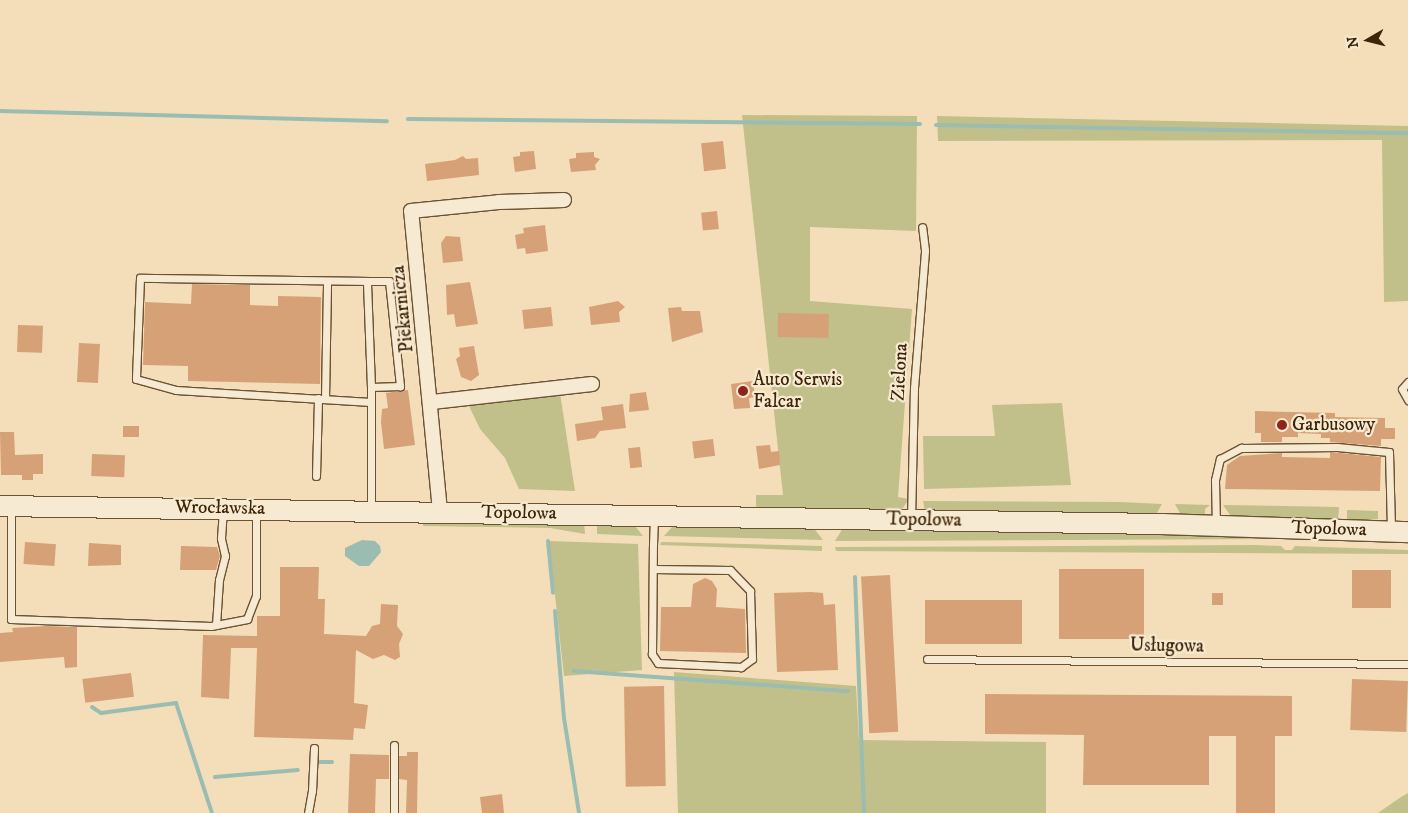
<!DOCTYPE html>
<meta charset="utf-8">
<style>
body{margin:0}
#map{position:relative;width:1408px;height:813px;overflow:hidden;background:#f3deb9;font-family:"IM FELL DW Pica",serif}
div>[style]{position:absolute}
.green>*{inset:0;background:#c1c08b}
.water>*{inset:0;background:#9bbcb1}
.stream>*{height:4px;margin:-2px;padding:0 2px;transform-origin:2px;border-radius:2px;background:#9bbcb1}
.building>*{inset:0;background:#d6a177;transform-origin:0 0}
.roads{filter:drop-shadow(1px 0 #6b5233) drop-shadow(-1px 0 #6b5233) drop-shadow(0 1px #6b5233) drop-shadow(0 -1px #6b5233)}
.lane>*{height:7px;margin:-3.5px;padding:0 3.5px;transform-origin:3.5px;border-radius:3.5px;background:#f7ead2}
.street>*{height:14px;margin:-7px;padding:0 7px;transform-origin:7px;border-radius:7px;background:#f7ead2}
.secondary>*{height:20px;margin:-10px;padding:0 10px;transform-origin:10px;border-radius:10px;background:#f7ead2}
.dots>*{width:14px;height:14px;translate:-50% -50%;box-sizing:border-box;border:2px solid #f7ead2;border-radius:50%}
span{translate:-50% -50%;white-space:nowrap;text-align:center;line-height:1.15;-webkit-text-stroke:4.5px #f7ead2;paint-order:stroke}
.street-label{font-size:19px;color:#3e2406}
.poi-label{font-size:19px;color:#3e2406}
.left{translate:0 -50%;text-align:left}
.north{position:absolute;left:1343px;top:15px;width:50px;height:50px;-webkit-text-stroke:4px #f7ead2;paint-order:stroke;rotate:262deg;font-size:14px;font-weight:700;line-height:20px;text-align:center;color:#3e2406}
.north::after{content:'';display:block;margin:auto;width:18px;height:22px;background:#3e2406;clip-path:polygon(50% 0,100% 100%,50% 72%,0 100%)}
</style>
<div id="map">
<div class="green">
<div style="clip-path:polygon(742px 115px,917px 116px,916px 231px,810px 227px,810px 301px,912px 309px,898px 497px,909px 499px,900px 512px,758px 509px,756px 506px,756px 495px,783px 495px)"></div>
<div style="clip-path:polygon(937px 116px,1408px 126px,1408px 301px,1384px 302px,1382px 140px,938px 141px)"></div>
<div style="clip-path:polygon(560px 393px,575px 491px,519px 489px,505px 458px,480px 429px,469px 406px)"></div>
<div style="clip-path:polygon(1062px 403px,1071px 485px,924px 489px,923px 436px,995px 436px,992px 405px)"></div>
<div style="clip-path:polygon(923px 501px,1121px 502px,1162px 504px,1155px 516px,925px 511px)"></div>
<div style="clip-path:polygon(1175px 504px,1210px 505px,1205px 509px,1205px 515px,1182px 517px)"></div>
<div style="clip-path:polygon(1223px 505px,1339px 507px,1338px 522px,1233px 519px)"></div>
<div style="clip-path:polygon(1347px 510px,1378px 511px,1378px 519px,1347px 522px)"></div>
<div style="clip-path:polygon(423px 519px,584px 523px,585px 534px,550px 528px,423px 526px)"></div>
<div style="clip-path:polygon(597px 523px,635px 526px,643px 536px,597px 534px)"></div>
<div style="clip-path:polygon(673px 526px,812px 526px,823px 540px,664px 536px)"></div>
<div style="clip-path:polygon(843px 528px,1225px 532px,1270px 539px,835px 541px)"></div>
<div style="clip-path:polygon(549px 541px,638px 544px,642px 670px,564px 676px)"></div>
<div style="clip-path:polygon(661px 542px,822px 546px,822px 551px,660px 545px)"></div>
<div style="clip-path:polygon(1255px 545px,1281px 546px,1285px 550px,1292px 550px,1295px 546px,1408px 550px,1408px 554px,836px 551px,835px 547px)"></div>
<div style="clip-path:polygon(674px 672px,856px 686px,859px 740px,1046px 742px,1046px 813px,678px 813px)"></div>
<div style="clip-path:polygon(1408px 793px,1408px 813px,1378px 813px,1398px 799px)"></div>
</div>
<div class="water">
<div style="clip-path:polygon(362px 540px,375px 541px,380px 546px,381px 552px,369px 566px,359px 566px,345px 556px,345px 548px)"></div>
</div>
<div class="stream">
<div style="left:0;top:111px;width:387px;rotate:1.5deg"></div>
<div style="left:408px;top:119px;width:512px;rotate:0.56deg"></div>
<div style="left:936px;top:125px;width:472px;rotate:1deg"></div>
<div style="left:548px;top:541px;width:52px;rotate:84.5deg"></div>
<div style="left:855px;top:577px;width:236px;rotate:87.8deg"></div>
<div style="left:555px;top:611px;width:107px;rotate:85.2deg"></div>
<div style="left:564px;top:718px;width:96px;rotate:81deg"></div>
<div style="left:574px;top:671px;width:275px;rotate:4.2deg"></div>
<div style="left:92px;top:707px;width:11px;rotate:34deg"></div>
<div style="left:101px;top:713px;width:76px;rotate:-7.6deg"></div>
<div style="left:176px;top:703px;width:116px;rotate:71.9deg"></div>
<div style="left:320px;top:762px;width:12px"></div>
<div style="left:215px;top:777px;width:83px;rotate:-4.8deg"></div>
</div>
<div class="building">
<div style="left:723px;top:141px;width:28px;height:22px;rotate:84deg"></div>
<div style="clip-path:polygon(534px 151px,536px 169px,515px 172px,513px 157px,520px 156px,520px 152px)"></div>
<div style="clip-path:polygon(594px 152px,594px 157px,600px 159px,595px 165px,596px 170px,571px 172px,569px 159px,576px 158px,576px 153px)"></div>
<div style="clip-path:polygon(463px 156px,466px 159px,478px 158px,479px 175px,427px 181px,425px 164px,455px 160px)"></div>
<div style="left:717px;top:211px;width:18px;height:16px;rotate:84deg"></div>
<div style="clip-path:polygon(545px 225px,548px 251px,526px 254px,525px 248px,517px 249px,515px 235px,524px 233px,523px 228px)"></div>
<div style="clip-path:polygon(446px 236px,460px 237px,463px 261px,443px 263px,441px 243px)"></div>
<div style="clip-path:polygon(470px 282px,478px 324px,456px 327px,454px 314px,447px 315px,446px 285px)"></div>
<div style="clip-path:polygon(192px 284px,250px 285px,250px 305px,278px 306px,278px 296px,321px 297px,320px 384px,188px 381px,188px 366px,143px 365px,145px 302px,191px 304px)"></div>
<div style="clip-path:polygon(618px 301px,625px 307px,619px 312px,620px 322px,591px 325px,589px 307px)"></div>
<div style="left:551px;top:307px;width:19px;height:29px;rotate:84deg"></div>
<div style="clip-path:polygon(681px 307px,682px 311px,700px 311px,703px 332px,672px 342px,668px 308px)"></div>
<div style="left:778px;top:313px;width:51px;height:24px;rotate:1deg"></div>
<div style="left:18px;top:325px;width:25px;height:27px;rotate:2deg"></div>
<div style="left:79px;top:343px;width:21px;height:39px;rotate:3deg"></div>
<div style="clip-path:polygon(474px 346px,479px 375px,471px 381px,461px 377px,456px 359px,460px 356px,459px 348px)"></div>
<div style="clip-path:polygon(753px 381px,755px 397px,749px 398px,750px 408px,734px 409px,731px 384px)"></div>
<div style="clip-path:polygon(408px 390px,415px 445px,384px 449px,381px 422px,382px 409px,388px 408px,386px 393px)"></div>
<div style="clip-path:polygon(646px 392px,649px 410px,629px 412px,630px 394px)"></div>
<div style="clip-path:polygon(623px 404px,626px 428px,600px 431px,595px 438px,577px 441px,575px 424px,603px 420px,601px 407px)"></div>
<div style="clip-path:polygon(1255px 411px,1335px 413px,1335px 417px,1385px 418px,1385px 428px,1395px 428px,1395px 439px,1381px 439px,1381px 446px,1330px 442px,1330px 438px,1321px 438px,1321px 434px,1298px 433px,1298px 437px,1282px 437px,1282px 442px,1261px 442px,1261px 433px,1255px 433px)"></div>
<div style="left:139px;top:426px;width:11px;height:16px;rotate:90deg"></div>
<div style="clip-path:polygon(0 432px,14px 432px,15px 455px,43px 454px,43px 474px,33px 474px,33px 480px,22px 480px,22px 475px,1px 475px)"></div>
<div style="left:713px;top:439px;width:17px;height:21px;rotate:83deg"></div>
<div style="clip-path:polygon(770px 445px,771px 452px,779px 451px,780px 465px,759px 469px,756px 446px)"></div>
<div style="left:640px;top:447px;width:20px;height:12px;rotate:84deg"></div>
<div style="clip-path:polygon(1330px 452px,1381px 457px,1380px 491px,1225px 489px,1227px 465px,1240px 456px,1282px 453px,1282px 457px,1330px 458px)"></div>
<div style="left:92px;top:454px;width:33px;height:22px;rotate:2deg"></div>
<div style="left:25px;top:542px;width:31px;height:22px;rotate:4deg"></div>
<div style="clip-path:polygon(89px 543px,121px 545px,121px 565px,88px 566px)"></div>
<div style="clip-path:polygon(181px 546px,217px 547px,220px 556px,216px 570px,180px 570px)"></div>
<div style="clip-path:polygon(280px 567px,319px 567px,318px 599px,325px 599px,324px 634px,366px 636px,372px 626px,380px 624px,381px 604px,398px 605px,397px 626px,403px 634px,399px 644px,400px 657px,395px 660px,384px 655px,373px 659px,356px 650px,354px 703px,368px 705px,365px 729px,354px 728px,353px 740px,254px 737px,257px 648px,231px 648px,229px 699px,201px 697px,203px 635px,257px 636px,257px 616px,280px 616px)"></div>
<div style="left:1059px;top:569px;width:85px;height:70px"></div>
<div style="left:1391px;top:570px;width:38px;height:39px;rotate:90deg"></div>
<div style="left:890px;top:575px;width:157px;height:29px;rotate:87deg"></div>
<div style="clip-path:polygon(705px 578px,712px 581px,717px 589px,716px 607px,745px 609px,746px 653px,660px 651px,661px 607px,691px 607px,693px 584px)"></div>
<div style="clip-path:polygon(811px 592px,823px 593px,824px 605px,835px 604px,838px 670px,777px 672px,774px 593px)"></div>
<div style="left:1212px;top:593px;width:11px;height:12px"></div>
<div style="left:925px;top:600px;width:97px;height:44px"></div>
<div style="clip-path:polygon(47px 626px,77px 627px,77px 667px,65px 668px,64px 657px,0 662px,0 633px,13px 632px,12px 628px)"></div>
<div style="left:131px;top:673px;width:24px;height:49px;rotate:83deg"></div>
<div style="left:1352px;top:679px;width:56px;height:51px;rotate:2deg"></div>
<div style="left:664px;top:686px;width:100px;height:40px;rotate:89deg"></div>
<div style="clip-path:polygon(985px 694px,1292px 696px,1292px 736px,1275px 736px,1275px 813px,1236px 813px,1236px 736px,1209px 736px,1209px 785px,1083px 785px,1084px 735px,985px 734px)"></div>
<div style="clip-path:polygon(407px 752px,418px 752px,417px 813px,406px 813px,407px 780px,399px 779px,399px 756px,407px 756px)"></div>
<div style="clip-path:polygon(350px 754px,389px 755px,389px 779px,376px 779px,375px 813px,348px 813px)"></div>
<div style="clip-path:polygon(502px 794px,504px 813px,482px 813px,480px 797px)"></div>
</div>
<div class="roads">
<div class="lane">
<div style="left:367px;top:281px;width:22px"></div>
<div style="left:389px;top:281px;width:106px;rotate:84deg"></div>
<div style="left:400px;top:386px;width:29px;rotate:178deg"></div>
<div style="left:1408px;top:382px;width:9px;rotate:131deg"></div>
<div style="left:1402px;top:389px;width:13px;rotate:61deg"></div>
<div style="left:325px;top:399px;width:118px;rotate:-89deg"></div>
<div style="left:316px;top:476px;width:78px;rotate:-88.5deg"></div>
<div style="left:11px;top:509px;width:110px;rotate:90deg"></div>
<div style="left:11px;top:619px;width:200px;rotate:2deg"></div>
<div style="left:211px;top:626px;width:37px;rotate:-11deg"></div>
<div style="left:247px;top:619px;width:25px;rotate:-69deg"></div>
<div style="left:256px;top:596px;width:85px;rotate:-90deg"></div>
<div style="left:371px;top:510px;width:123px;rotate:-90deg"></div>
<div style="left:371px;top:387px;width:106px;rotate:-92.2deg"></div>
<div style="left:367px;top:281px;width:227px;rotate:-179.2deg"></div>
<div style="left:140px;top:278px;width:101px;rotate:92.3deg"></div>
<div style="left:136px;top:379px;width:41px;rotate:15.4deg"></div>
<div style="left:176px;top:390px;width:195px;rotate:3.5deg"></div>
<div style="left:911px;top:520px;width:132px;rotate:-88.7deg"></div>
<div style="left:914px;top:388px;width:138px;rotate:-85.4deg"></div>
<div style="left:925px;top:250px;width:23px;rotate:-97deg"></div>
<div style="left:1216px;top:525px;width:45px;rotate:-91.3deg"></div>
<div style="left:1215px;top:480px;width:22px;rotate:-77deg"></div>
<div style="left:1220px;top:459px;width:24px;rotate:-28deg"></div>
<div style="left:1241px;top:448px;width:96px;rotate:-0.6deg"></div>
<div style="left:1337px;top:447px;width:52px;rotate:5.5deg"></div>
<div style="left:1389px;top:452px;width:79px;rotate:88.5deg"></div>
<div style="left:653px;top:569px;width:77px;rotate:0.7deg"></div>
<div style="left:730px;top:570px;width:29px;rotate:46deg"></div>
<div style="left:750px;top:591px;width:68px;rotate:88.3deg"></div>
<div style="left:752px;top:659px;width:14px;rotate:144deg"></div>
<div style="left:741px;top:667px;width:83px;rotate:-177.2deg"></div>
<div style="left:658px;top:663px;width:11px;rotate:-124deg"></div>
<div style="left:652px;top:654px;width:109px;rotate:-89.5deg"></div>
<div style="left:653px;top:545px;width:28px;rotate:-88deg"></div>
<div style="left:216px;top:625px;width:45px;rotate:-86.2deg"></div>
<div style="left:219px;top:580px;width:25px;rotate:-76deg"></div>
<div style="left:225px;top:556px;width:18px;rotate:-103deg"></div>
<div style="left:221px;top:538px;width:28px;rotate:-86deg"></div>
<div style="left:927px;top:659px;width:481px;rotate:0.6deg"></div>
<div style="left:308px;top:813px;width:22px;rotate:-80deg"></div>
<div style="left:312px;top:791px;width:43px;rotate:-87.3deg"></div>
<div style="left:394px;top:813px;width:68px;rotate:-90deg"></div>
</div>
<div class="street">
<div style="left:432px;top:402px;width:161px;rotate:-6.4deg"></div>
<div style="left:440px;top:511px;width:301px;rotate:-95.5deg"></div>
<div style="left:411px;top:211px;width:88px;rotate:-5.8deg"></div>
<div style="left:499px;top:202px;width:65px;rotate:-1.8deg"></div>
</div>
<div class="secondary">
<div style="left:0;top:506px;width:1163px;rotate:0.89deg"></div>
<div style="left:1163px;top:524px;width:245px;rotate:1.9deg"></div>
</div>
</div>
<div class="dots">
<div style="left:743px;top:391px;background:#8f2418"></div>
<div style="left:1282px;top:425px;background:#8f2418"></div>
</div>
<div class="street-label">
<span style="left:403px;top:309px;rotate:-96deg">Piekarnicza</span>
<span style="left:900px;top:372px;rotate:-87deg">Zielona</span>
<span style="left:220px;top:508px;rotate:1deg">Wrocławska</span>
<span style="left:519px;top:513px;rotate:1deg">Topolowa</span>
<span style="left:924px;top:520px;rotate:1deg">Topolowa</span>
<span style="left:1329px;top:529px;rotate:2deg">Topolowa</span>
<span style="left:1167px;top:646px;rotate:1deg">Usługowa</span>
</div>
<div class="poi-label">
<span class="left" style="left:753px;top:391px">Auto Serwis<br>Falcar</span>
<span class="left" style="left:1292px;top:425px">Garbusowy</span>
</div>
<div class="north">N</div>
</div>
